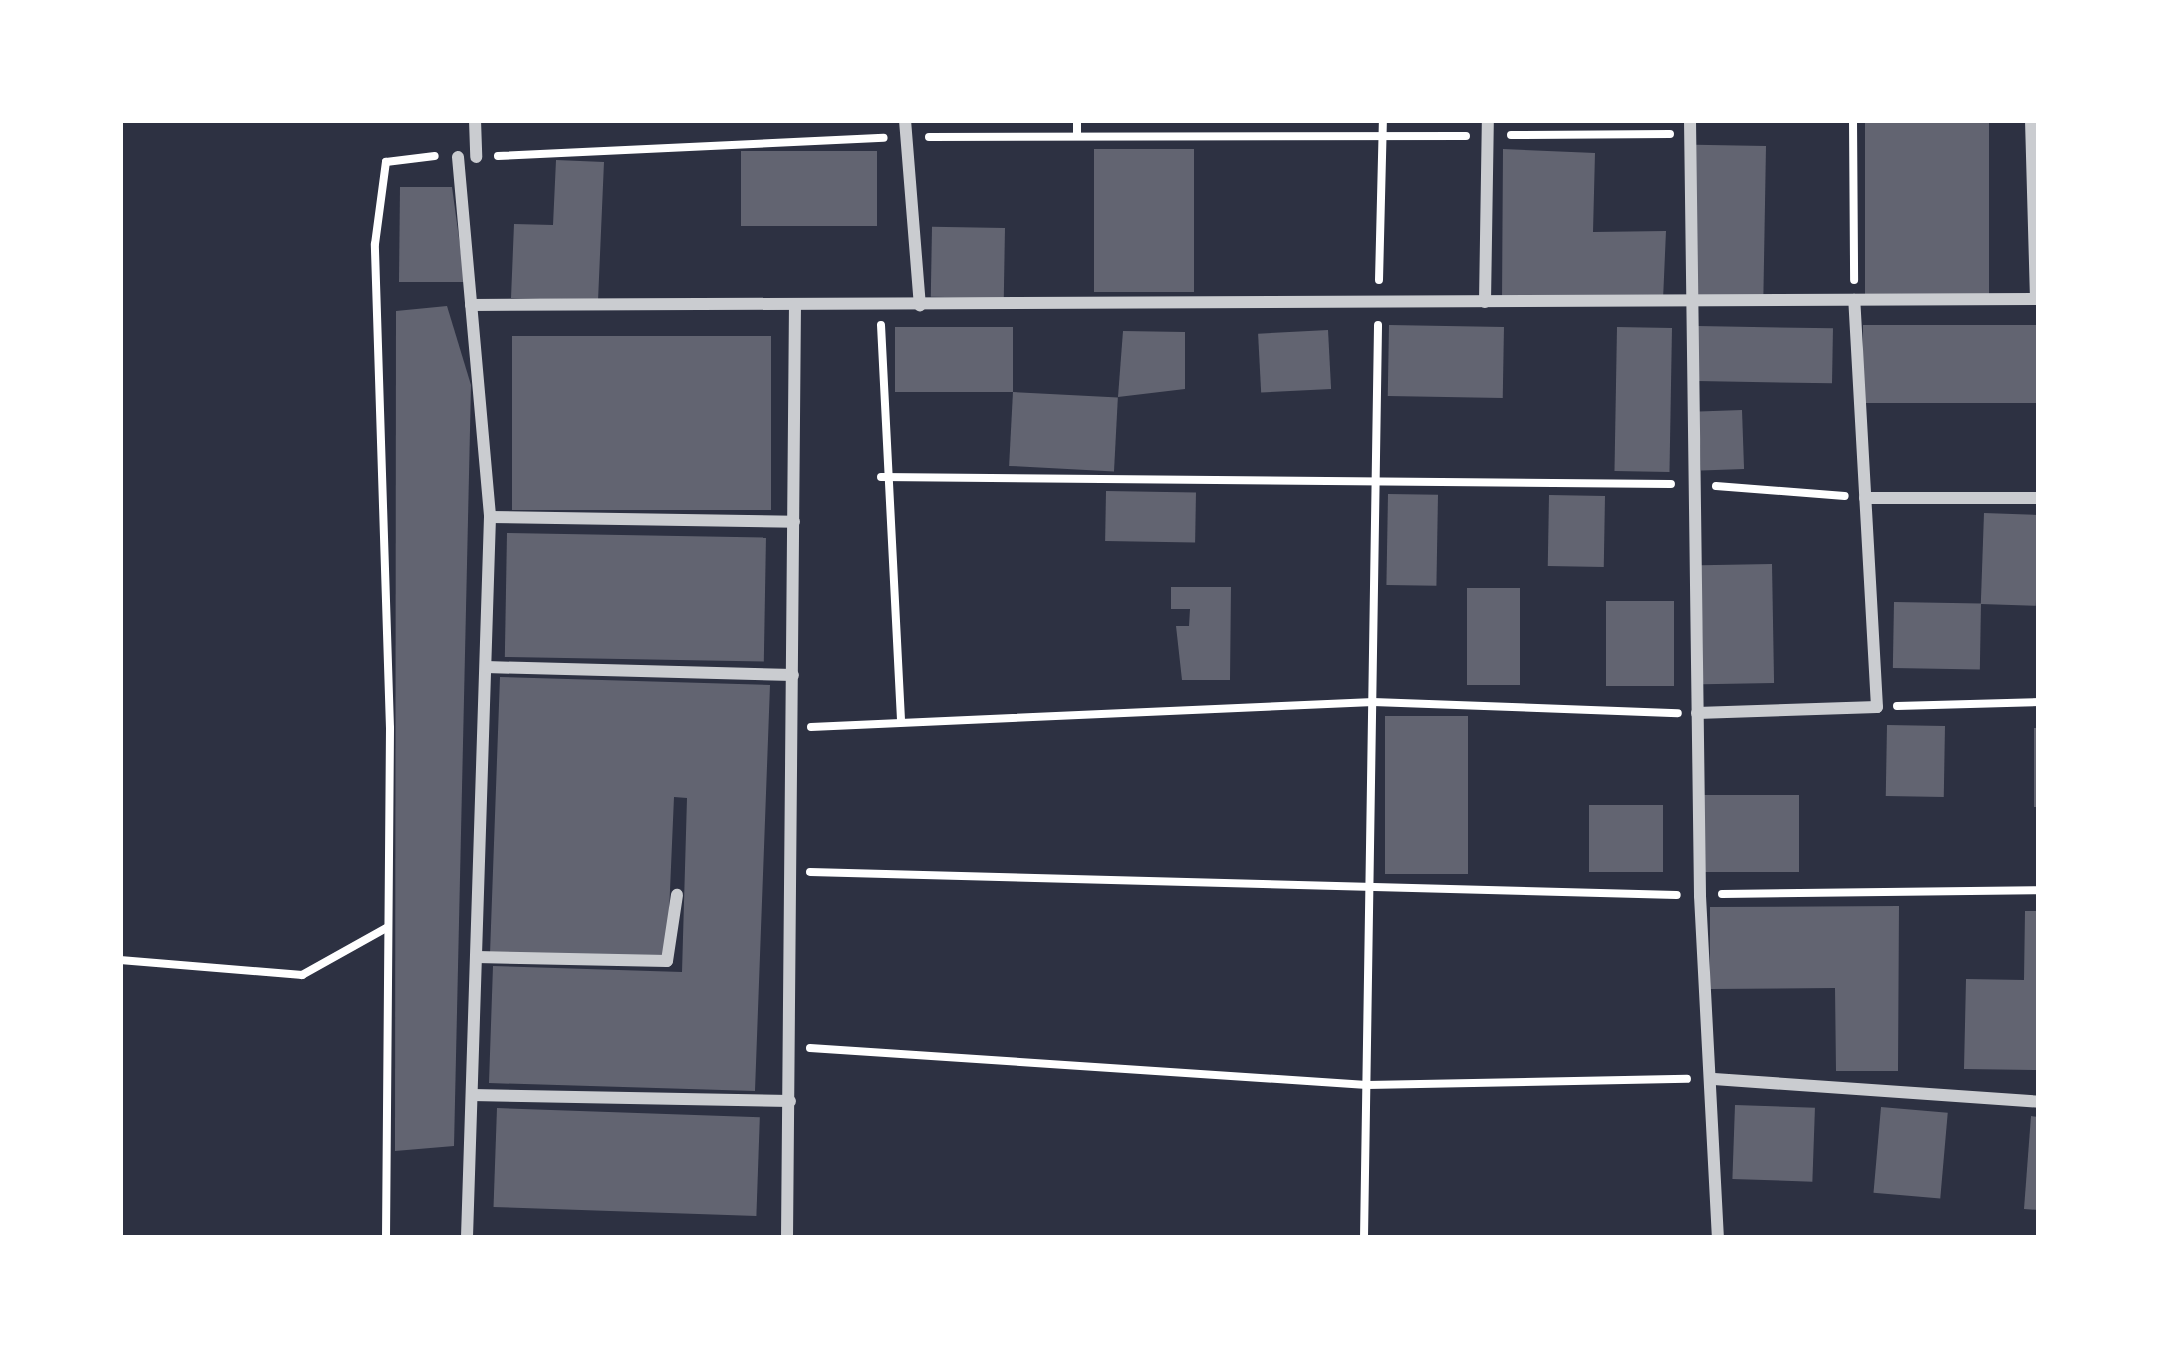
<!DOCTYPE html>
<style>
body{margin:0}
#map{position:relative;width:2159px;height:1358px;overflow:hidden;background:#2d3142;font-family:Lato,sans-serif}
div>[style]{position:absolute}
.building>*{inset:0;background:#626471;transform-origin:0 0}
.path>*{height:8px;margin:-4px;padding:0 4px;transform-origin:4px;border-radius:4px;background:#fff}
.minor>*{height:12px;margin:-6px;padding:0 6px;transform-origin:6px;border-radius:6px;background:#caccd0}
span{translate:-50% -50%;white-space:nowrap;text-align:center;line-height:1.15;-webkit-text-stroke:10px #fff;paint-order:stroke}
.frame{position:absolute;inset:0;border:123px solid #fff;pointer-events:none}
</style>
<div id="map">
<div class="building">
<div style="left:1865px;top:120px;width:124px;height:175px"></div>
<div style="left:1766px;top:146px;width:152px;height:71px;rotate:91deg"></div>
<div style="left:1194px;top:149px;width:143px;height:100px;rotate:90deg"></div>
<div style="clip-path:polygon(1503px 149px,1595px 153px,1593px 232px,1666px 231px,1663px 300px,1502px 301px)"></div>
<div style="left:741px;top:151px;width:136px;height:75px"></div>
<div style="clip-path:polygon(556px 160px,604px 162px,598px 301px,511px 298px,514px 224px,553px 225px)"></div>
<div style="clip-path:polygon(400px 187px,452px 187px,465px 282px,399px 282px)"></div>
<div style="left:1005px;top:228px;width:70px;height:73px;rotate:91deg"></div>
<div style="clip-path:polygon(447px 306px,471px 385px,454px 1146px,395px 1151px,396px 311px)"></div>
<div style="left:1389px;top:325px;width:115px;height:71px;rotate:1deg"></div>
<div style="left:2039px;top:325px;width:78px;height:176px;rotate:90deg"></div>
<div style="left:1698px;top:326px;width:135px;height:55px;rotate:1deg"></div>
<div style="left:1013px;top:327px;width:65px;height:118px;rotate:90deg"></div>
<div style="left:1617px;top:327px;width:55px;height:144px;rotate:1deg"></div>
<div style="left:1328px;top:330px;width:59px;height:70px;rotate:87deg"></div>
<div style="clip-path:polygon(1123px 331px,1185px 332px,1185px 389px,1118px 397px)"></div>
<div style="left:512px;top:336px;width:259px;height:174px"></div>
<div style="left:1013px;top:392px;width:105px;height:74px;rotate:3deg"></div>
<div style="left:1742px;top:410px;width:59px;height:43px;rotate:88deg"></div>
<div style="left:1106px;top:491px;width:90px;height:50px;rotate:1deg"></div>
<div style="left:1388px;top:494px;width:50px;height:91px;rotate:1deg"></div>
<div style="left:1549px;top:495px;width:56px;height:71px;rotate:1deg"></div>
<div style="left:1984px;top:513px;width:55px;height:91px;rotate:2deg"></div>
<div style="left:507px;top:533px;width:259px;height:124px;rotate:1deg"></div>
<div style="left:1772px;top:564px;width:119px;height:71px;rotate:89deg"></div>
<div style="clip-path:polygon(1171px 587px,1231px 587px,1230px 680px,1182px 680px,1176px 626px,1189px 626px,1190px 609px,1171px 609px)"></div>
<div style="left:1467px;top:588px;width:53px;height:97px"></div>
<div style="left:1674px;top:601px;width:85px;height:68px;rotate:90deg"></div>
<div style="left:1894px;top:602px;width:87px;height:66px;rotate:1deg"></div>
<div style="clip-path:polygon(500px 677px,770px 685px,755px 1091px,489px 1083px,493px 966px,682px 972px,687px 798px,674px 797px,667px 960px,490px 954px)"></div>
<div style="left:1385px;top:716px;width:83px;height:158px"></div>
<div style="left:1887px;top:725px;width:58px;height:71px;rotate:1deg"></div>
<div style="left:2034px;top:728px;width:5px;height:79px"></div>
<div style="left:1702px;top:795px;width:97px;height:77px"></div>
<div style="left:1589px;top:805px;width:74px;height:67px"></div>
<div style="clip-path:polygon(1899px 906px,1898px 1071px,1836px 1071px,1835px 988px,1710px 989px,1710px 907px)"></div>
<div style="clip-path:polygon(2025px 911px,2039px 911px,2039px 1070px,1964px 1069px,1966px 979px,2024px 980px)"></div>
<div style="left:1735px;top:1105px;width:80px;height:74px;rotate:2deg"></div>
<div style="left:1881px;top:1107px;width:67px;height:86px;rotate:5deg"></div>
<div style="left:497px;top:1108px;width:263px;height:99px;rotate:2deg"></div>
<div style="clip-path:polygon(2031px 1116px,2039px 1117px,2039px 1210px,2024px 1209px)"></div>
</div>
<div class="path">
<div style="left:1853px;top:120px;width:160px;rotate:89.6deg"></div>
<div style="left:1511px;top:135px;width:159px;rotate:-0.4deg"></div>
<div style="left:1077px;top:136px;width:16px;rotate:-90deg"></div>
<div style="left:929px;top:137px;width:537px;rotate:-0.11deg"></div>
<div style="left:498px;top:156px;width:386px;rotate:-2.7deg"></div>
<div style="left:1379px;top:280px;width:160px;rotate:-88.6deg"></div>
<div style="left:881px;top:325px;width:397px;rotate:87.1deg"></div>
<div style="left:881px;top:477px;width:790px;rotate:0.51deg"></div>
<div style="left:1716px;top:486px;width:129px;rotate:4.4deg"></div>
<div style="left:1897px;top:706px;width:142px;rotate:-1.6deg"></div>
<div style="left:811px;top:727px;width:563px;rotate:-2.55deg"></div>
<div style="left:1373px;top:702px;width:305px;rotate:2.1deg"></div>
<div style="left:810px;top:872px;width:867px;rotate:1.52deg"></div>
<div style="left:1722px;top:894px;width:317px;rotate:-0.7deg"></div>
<div style="left:120px;top:960px;width:183px;rotate:4.7deg"></div>
<div style="left:302px;top:975px;width:98px;rotate:-29.2deg"></div>
<div style="left:810px;top:1048px;width:558px;rotate:3.8deg"></div>
<div style="left:1367px;top:1085px;width:320px;rotate:-1.1deg"></div>
<div style="left:386px;top:1238px;width:510px;rotate:-89.55deg"></div>
<div style="left:390px;top:728px;width:484px;rotate:-91.8deg"></div>
<div style="left:375px;top:244px;width:83px;rotate:-82.4deg"></div>
<div style="left:386px;top:162px;width:49px;rotate:-7deg"></div>
<div style="left:1364px;top:1238px;width:913px;rotate:-89.12deg"></div>
</div>
<div class="minor">
<div style="left:475px;top:120px;width:37px;rotate:88deg"></div>
<div style="left:905px;top:120px;width:186px;rotate:85.4deg"></div>
<div style="left:1690px;top:120px;width:776px;rotate:89.26deg"></div>
<div style="left:1700px;top:896px;width:342px;rotate:87deg"></div>
<div style="left:2031px;top:120px;width:179px;rotate:88.4deg"></div>
<div style="left:458px;top:157px;width:361px;rotate:84.9deg"></div>
<div style="left:490px;top:517px;width:721px;rotate:91.83deg"></div>
<div style="left:1485px;top:302px;width:182px;rotate:-89.1deg"></div>
<div style="left:471px;top:305px;width:1568px;rotate:-0.22deg"></div>
<div style="left:1865px;top:498px;width:174px"></div>
<div style="left:490px;top:517px;width:304px;rotate:0.9deg"></div>
<div style="left:486px;top:667px;width:307px;rotate:1.5deg"></div>
<div style="left:1697px;top:713px;width:180px;rotate:-1.9deg"></div>
<div style="left:1877px;top:707px;width:408px;rotate:-93.2deg"></div>
<div style="left:477px;top:957px;width:190px;rotate:1.2deg"></div>
<div style="left:667px;top:961px;width:67px;rotate:-81.4deg"></div>
<div style="left:1714px;top:1079px;width:326px;rotate:4deg"></div>
<div style="left:472px;top:1095px;width:318px;rotate:1.1deg"></div>
<div style="left:787px;top:1238px;width:933px;rotate:-89.51deg"></div>
</div>
<div class="frame"></div>
</div>
